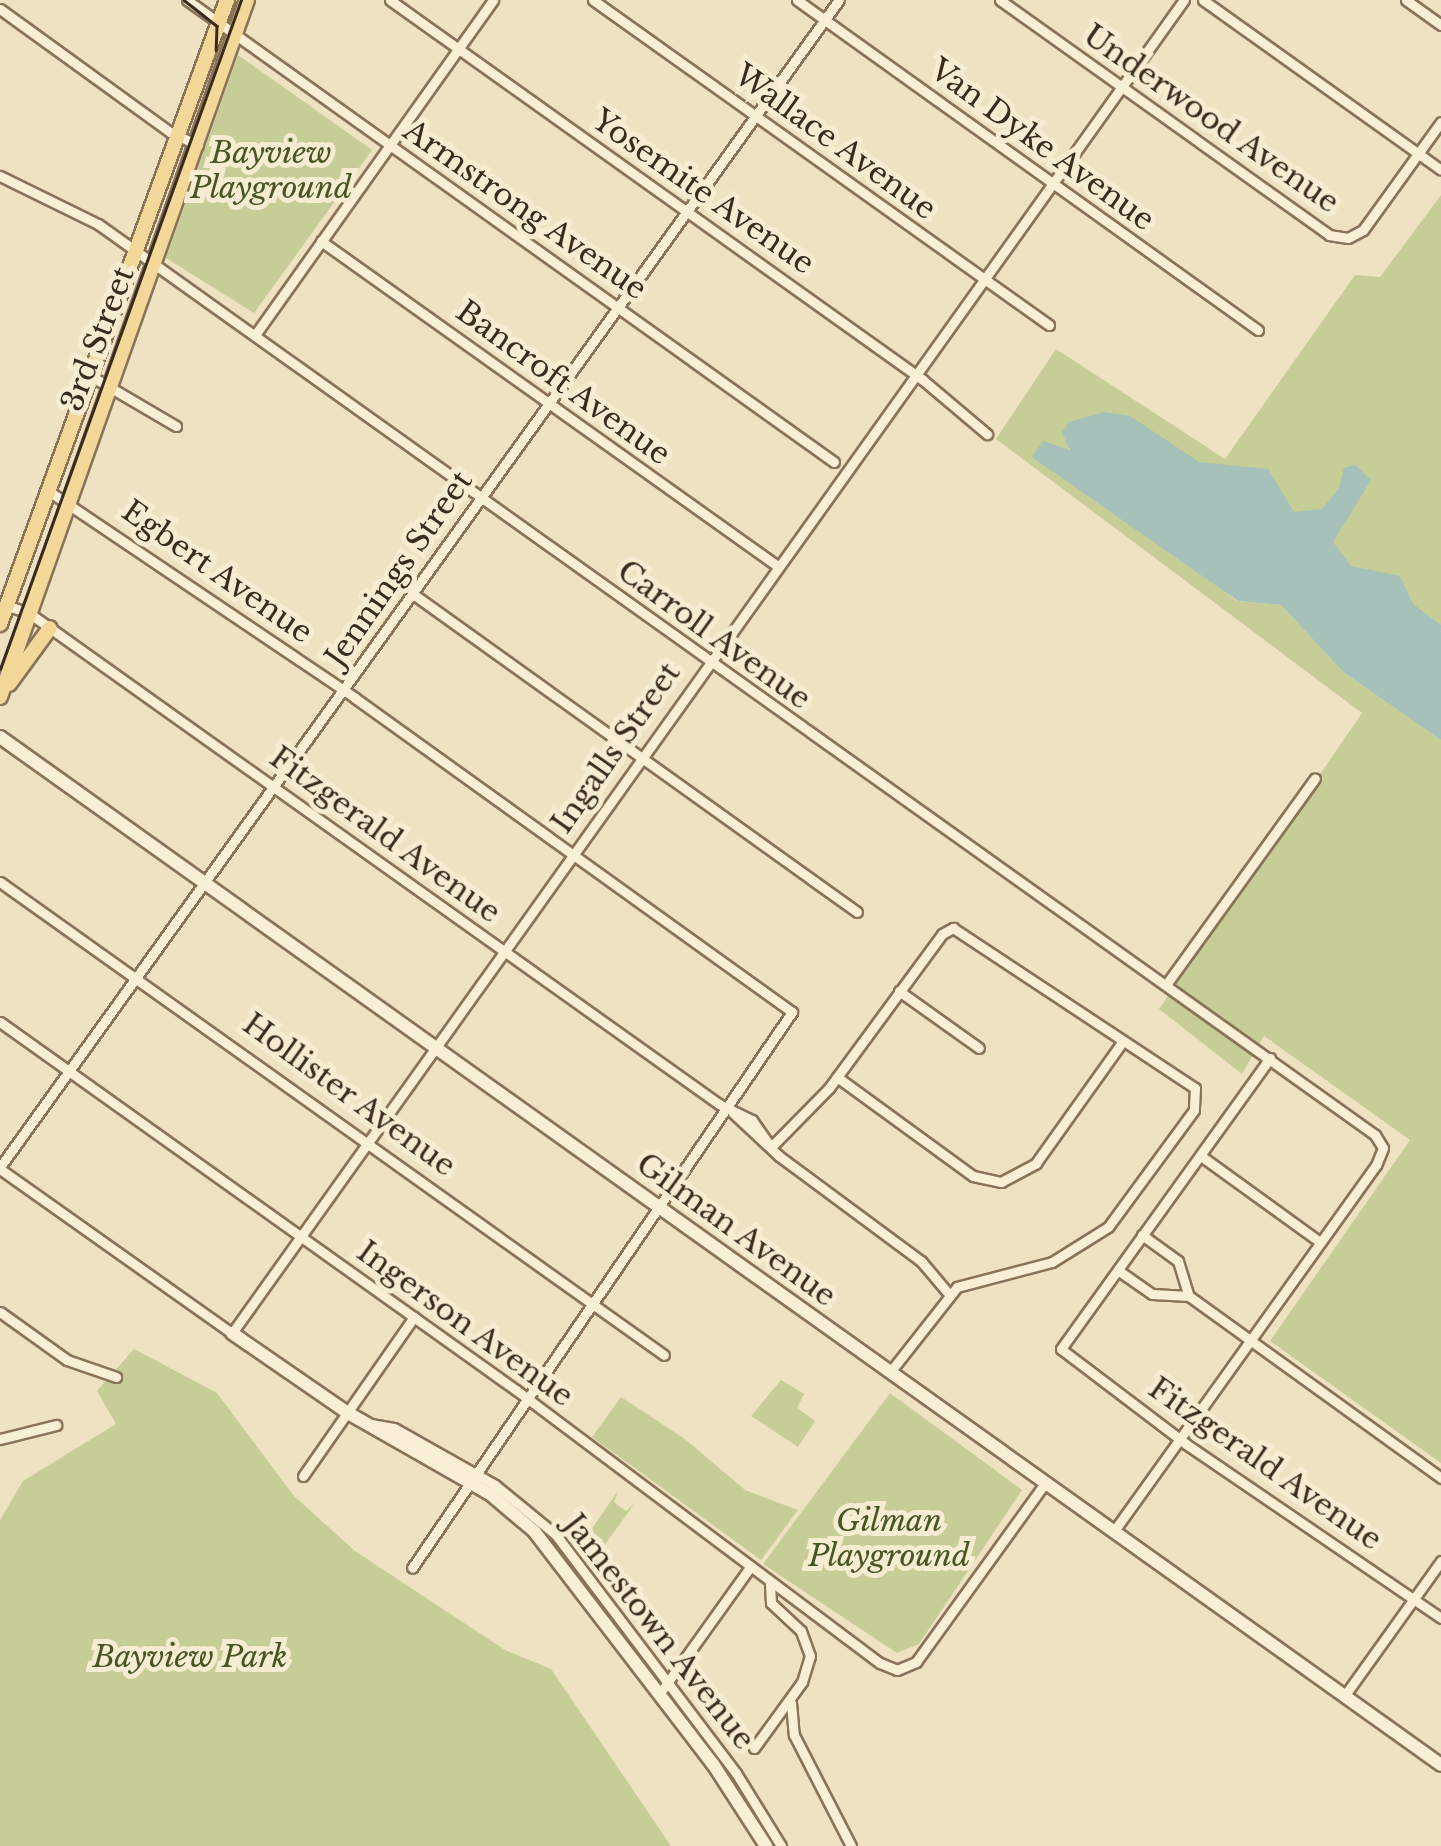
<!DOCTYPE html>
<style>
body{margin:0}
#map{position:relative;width:1441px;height:1846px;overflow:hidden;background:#efe2c3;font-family:"Libre Baskerville",serif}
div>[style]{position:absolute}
.green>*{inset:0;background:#c6cd96}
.water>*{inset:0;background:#a5c1b9}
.roads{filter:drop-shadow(2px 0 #897359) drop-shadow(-2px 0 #897359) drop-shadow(0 2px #897359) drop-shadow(0 -2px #897359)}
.street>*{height:9px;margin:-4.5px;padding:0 4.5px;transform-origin:4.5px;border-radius:4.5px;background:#f9efd6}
.secondary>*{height:12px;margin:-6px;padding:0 6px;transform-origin:6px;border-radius:6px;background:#f9efd6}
.primary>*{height:14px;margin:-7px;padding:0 7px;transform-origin:7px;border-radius:7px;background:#f3d89a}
.tram>*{height:2.5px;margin:-1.25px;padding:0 1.25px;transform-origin:1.25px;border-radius:1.25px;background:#392b1e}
span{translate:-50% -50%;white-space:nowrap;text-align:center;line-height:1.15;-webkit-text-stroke:10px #f6ecd2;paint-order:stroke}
.street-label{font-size:30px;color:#392b1e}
.park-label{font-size:30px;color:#485624;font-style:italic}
</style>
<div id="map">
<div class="green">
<div style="clip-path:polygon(238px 55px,372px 150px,254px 313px,166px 258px)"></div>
<div style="clip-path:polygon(1441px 195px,1441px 634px,1409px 611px,1400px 576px,1368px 574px,1073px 441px,1058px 469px,1237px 601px,1281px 605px,1343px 672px,1441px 740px,1441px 1463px,1270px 1341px,1410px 1140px,1264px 1036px,1242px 1074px,1159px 1009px,1362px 713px,996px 439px,1056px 349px,1225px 459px,1355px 275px,1380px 277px)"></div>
<div style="clip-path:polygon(134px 1349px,217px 1393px,294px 1496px,355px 1551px,505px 1650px,551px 1669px,671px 1846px,0 1846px,0 1520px,23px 1481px,116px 1424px,97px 1391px)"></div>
<div style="clip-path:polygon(781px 1380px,804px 1394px,797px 1408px,815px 1421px,798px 1447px,751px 1416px)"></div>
<div style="clip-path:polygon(890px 1393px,1022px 1490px,919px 1644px,897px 1653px,763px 1564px)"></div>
<div style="clip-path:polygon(621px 1397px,685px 1439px,745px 1490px,798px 1510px,761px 1560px,592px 1437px)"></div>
<div style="clip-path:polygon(618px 1491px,614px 1502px,626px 1511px,635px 1503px,593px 1561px,597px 1549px,582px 1543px)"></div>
</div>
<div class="water">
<div style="clip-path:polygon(1105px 412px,1130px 416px,1199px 462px,1268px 469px,1294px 512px,1322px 509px,1339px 488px,1344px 468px,1355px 465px,1371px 480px,1333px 542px,1351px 566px,1400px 576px,1413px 604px,1441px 625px,1441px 740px,1343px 672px,1281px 605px,1238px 601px,1032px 457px,1043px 441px,1070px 450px,1062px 432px,1069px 422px)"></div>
</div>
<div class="roads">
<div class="street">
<div style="left:187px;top:0;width:795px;rotate:35.53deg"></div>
<div style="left:390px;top:0;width:655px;rotate:35.49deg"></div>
<div style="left:923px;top:380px;width:84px;rotate:40.2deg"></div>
<div style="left:593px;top:0;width:560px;rotate:35.48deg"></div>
<div style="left:797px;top:0;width:567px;rotate:35.6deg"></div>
<div style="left:1000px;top:0;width:404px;rotate:35.5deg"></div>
<div style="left:1329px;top:235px;width:19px;rotate:9deg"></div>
<div style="left:1348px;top:238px;width:17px;rotate:-28deg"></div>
<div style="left:1363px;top:230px;width:133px;rotate:-54.2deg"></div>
<div style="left:1203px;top:0;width:292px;rotate:35.5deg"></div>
<div style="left:1406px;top:0;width:43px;rotate:35.5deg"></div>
<div style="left:0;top:9px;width:210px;rotate:35.9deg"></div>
<div style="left:170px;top:132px;width:31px;rotate:25deg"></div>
<div style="left:0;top:176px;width:109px;rotate:26.1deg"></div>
<div style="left:98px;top:224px;width:1569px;rotate:35.5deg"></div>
<div style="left:1375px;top:1135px;width:15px;rotate:58deg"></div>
<div style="left:1383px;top:1148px;width:18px;rotate:112deg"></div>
<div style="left:1376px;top:1165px;width:450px;rotate:125.6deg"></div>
<div style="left:321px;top:241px;width:559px;rotate:35.45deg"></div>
<div style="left:255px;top:335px;width:411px;rotate:-54.6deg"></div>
<div style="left:89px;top:375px;width:101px;rotate:30.4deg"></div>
<div style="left:50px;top:492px;width:368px;rotate:34deg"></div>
<div style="left:355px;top:698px;width:538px;rotate:35.7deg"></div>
<div style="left:792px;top:1012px;width:673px;rotate:124.35deg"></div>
<div style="left:413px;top:594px;width:546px;rotate:35.61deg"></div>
<div style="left:8px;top:606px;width:22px;rotate:18deg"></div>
<div style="left:29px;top:613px;width:847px;rotate:35.44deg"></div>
<div style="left:719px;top:1104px;width:37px;rotate:26deg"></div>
<div style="left:752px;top:1120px;width:33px;rotate:55deg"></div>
<div style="left:0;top:882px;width:815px;rotate:35.46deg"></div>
<div style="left:1168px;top:982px;width:251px;rotate:-54.2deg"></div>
<div style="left:899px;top:991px;width:98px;rotate:35.5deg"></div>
<div style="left:0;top:1022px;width:634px;rotate:35.5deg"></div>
<div style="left:516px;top:1390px;width:455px;rotate:36.9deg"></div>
<div style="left:880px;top:1663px;width:18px;rotate:22deg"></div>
<div style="left:897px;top:1670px;width:21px;rotate:-23deg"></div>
<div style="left:916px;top:1662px;width:221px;rotate:-54.2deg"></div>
<div style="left:1270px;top:1058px;width:358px;rotate:125.7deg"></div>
<div style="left:1061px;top:1349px;width:157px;rotate:37.2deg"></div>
<div style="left:1186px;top:1444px;width:309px;rotate:34.3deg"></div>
<div style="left:837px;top:1077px;width:168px;rotate:36.1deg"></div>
<div style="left:973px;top:1176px;width:29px;rotate:12deg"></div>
<div style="left:1001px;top:1182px;width:40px;rotate:-28deg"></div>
<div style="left:1036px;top:1163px;width:146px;rotate:-54.5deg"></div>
<div style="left:733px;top:1113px;width:63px;rotate:43.1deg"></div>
<div style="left:779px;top:1156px;width:177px;rotate:36.5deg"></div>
<div style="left:921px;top:1261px;width:42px;rotate:49.8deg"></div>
<div style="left:771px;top:1147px;width:83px;rotate:-45.5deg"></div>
<div style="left:829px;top:1088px;width:191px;rotate:-53.7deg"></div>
<div style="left:942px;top:934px;width:13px;rotate:-29deg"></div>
<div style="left:953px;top:928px;width:290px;rotate:33.5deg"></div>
<div style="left:1195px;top:1088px;width:22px;rotate:93deg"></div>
<div style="left:1194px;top:1110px;width:145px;rotate:126.3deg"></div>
<div style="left:1108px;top:1227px;width:66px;rotate:148deg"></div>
<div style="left:1052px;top:1262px;width:98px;rotate:165.3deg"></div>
<div style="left:957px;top:1287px;width:107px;rotate:128.2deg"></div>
<div style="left:1201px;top:1156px;width:147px;rotate:35.9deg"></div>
<div style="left:0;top:1167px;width:1437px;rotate:-54.29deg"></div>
<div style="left:0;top:1169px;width:284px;rotate:35.3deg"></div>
<div style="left:232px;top:1333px;width:1638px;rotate:-54.47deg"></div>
<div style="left:1142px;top:1235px;width:44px;rotate:35.8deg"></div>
<div style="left:1178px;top:1261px;width:37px;rotate:73deg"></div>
<div style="left:1119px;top:1271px;width:40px;rotate:34.9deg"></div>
<div style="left:1152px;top:1294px;width:37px;rotate:3deg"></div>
<div style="left:1189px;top:1296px;width:311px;rotate:35.8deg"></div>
<div style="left:0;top:1312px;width:82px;rotate:35.6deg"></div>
<div style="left:67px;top:1360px;width:52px;rotate:19.1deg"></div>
<div style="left:371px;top:1424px;width:23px;rotate:10deg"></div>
<div style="left:394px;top:1428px;width:116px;rotate:29.4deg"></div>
<div style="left:495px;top:1485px;width:79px;rotate:39.3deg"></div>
<div style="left:556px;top:1535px;width:298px;rotate:52.9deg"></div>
<div style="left:736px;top:1773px;width:86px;rotate:58.3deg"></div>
<div style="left:0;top:1439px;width:58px;rotate:-14deg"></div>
<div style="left:303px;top:1476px;width:194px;rotate:-55.1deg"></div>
<div style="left:660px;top:1693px;width:156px;rotate:-54.4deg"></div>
<div style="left:1345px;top:1695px;width:165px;rotate:-54.4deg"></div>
<div style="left:791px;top:1703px;width:32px;rotate:85deg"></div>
<div style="left:794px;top:1735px;width:125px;rotate:62.8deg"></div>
<div style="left:754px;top:1748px;width:82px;rotate:-54deg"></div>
<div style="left:802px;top:1682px;width:27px;rotate:-73deg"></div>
<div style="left:810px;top:1656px;width:27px;rotate:-110deg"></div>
<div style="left:801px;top:1631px;width:41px;rotate:-137deg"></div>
<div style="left:771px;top:1603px;width:22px;rotate:-93deg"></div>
</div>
<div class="secondary">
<div style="left:0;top:737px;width:1770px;rotate:35.5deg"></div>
<div style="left:232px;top:1333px;width:141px;rotate:34.6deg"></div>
<div style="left:348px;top:1413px;width:163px;rotate:29.7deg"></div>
<div style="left:490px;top:1494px;width:57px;rotate:40.1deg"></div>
<div style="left:534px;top:1531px;width:294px;rotate:52.5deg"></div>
<div style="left:713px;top:1764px;width:98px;rotate:57.1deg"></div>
</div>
<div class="primary">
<div style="left:0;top:624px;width:664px;rotate:-70.01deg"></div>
<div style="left:9px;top:684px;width:69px;rotate:-53.8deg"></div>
<div style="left:0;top:697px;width:739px;rotate:-70.49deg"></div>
</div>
</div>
<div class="tram">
<div style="left:184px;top:0;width:42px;rotate:38.2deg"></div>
<div style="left:217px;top:26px;width:24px;rotate:92deg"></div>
<div style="left:0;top:669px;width:711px;rotate:-70.19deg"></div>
</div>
<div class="street-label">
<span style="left:1211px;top:119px;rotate:35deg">Underwood Avenue</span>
<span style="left:835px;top:142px;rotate:36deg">Wallace Avenue</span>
<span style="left:1042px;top:145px;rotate:36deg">Van Dyke Avenue</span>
<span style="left:703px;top:192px;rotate:35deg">Yosemite Avenue</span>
<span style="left:525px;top:210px;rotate:35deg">Armstrong Avenue</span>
<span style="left:98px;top:339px;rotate:-69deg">3rd Street</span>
<span style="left:563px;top:383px;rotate:36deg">Bancroft Avenue</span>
<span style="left:399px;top:569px;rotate:-55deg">Jennings Street</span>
<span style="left:217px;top:572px;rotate:35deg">Egbert Avenue</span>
<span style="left:714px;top:635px;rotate:36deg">Carroll Avenue</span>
<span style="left:616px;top:748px;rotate:-55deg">Ingalls Street</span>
<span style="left:385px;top:835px;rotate:36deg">Fitzgerald Avenue</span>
<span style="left:349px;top:1095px;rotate:36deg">Hollister Avenue</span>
<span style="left:736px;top:1230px;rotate:36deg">Gilman Avenue</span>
<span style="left:465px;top:1324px;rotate:36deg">Ingerson Avenue</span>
<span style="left:1265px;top:1464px;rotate:35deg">Fitzgerald Avenue</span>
<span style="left:659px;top:1632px;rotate:52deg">Jamestown Avenue</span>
</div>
<div class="park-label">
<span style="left:271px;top:170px">Bayview<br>Playground</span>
<span style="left:889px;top:1538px">Gilman<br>Playground</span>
<span style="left:190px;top:1657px">Bayview Park</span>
</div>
</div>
